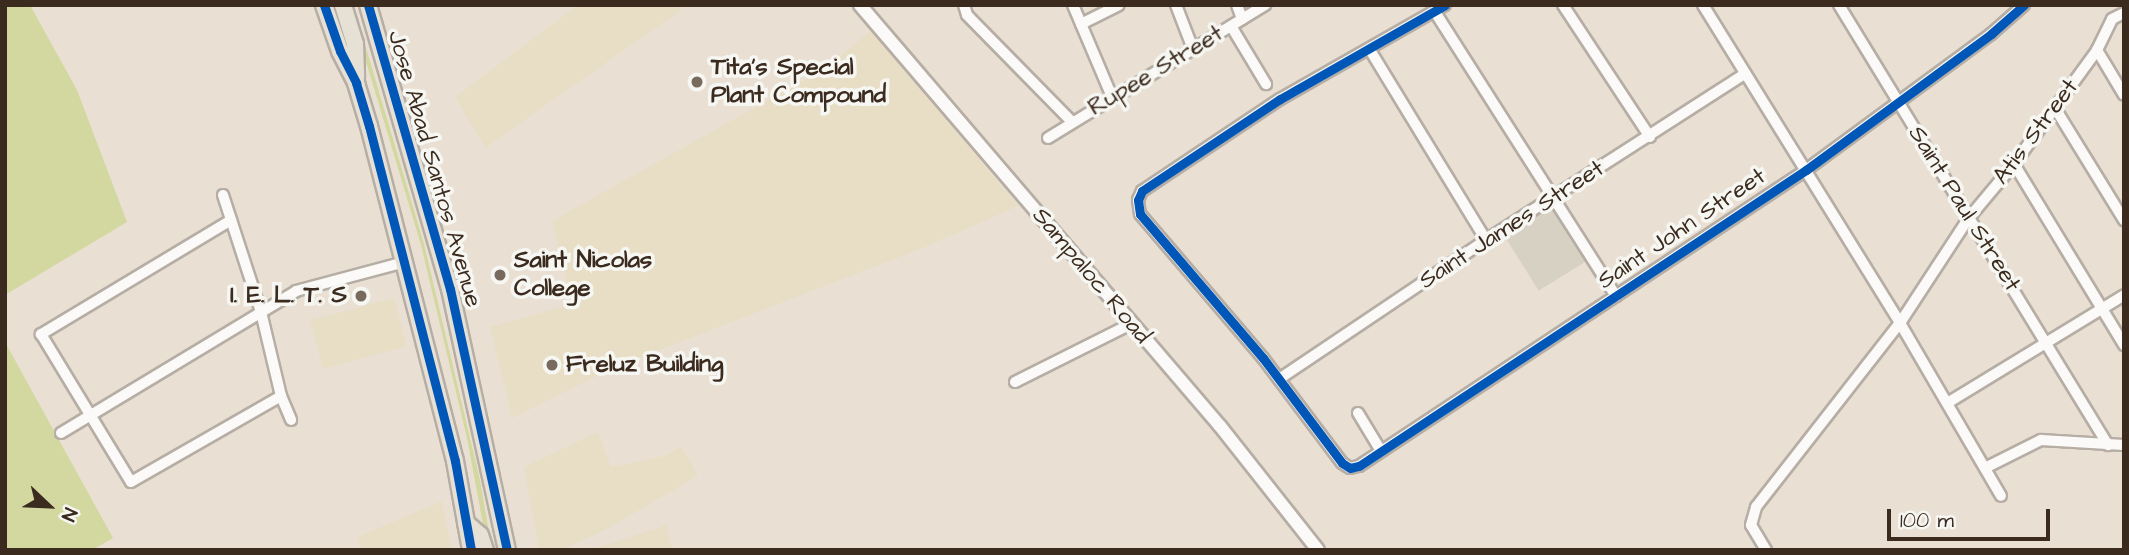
<!DOCTYPE html>
<style>
body{margin:0}
#map{position:relative;width:2129px;height:555px;overflow:hidden;background:#e9e0d3;font-family:"Architects Daughter",sans-serif}
div>[style]{position:absolute}
.built>*{inset:0;background:#e8ddc5;transform-origin:0 0}
.industrial>*{inset:0;background:#d7d1c4;transform-origin:0 0}
.green>*{inset:0;background:#d2d89f}
.roads{filter:drop-shadow(2px 0 #b6aea5) drop-shadow(-2px 0 #b6aea5) drop-shadow(0 2px #b6aea5) drop-shadow(0 -2px #b6aea5)}
.minor>*{height:10px;margin:-5px;padding:0 5px;transform-origin:5px;border-radius:5px;background:#fcfaf8}
.tertiary>*{height:12px;margin:-6px;padding:0 6px;transform-origin:6px;border-radius:6px;background:#fcfaf8}
.trunk>*{height:16px;margin:-8px;padding:0 8px;transform-origin:8px;border-radius:8px;background:#e7e1d5}
.cycleway>*{height:9px;margin:-4.5px;padding:0 4.5px;transform-origin:4.5px;border-radius:4.5px;background:#0057b8}
.dots>*{width:19px;height:19px;translate:-50% -50%;box-sizing:border-box;border:4px solid #f6f6f2;border-radius:50%}
span{translate:-50% -50%;white-space:nowrap;text-align:center;line-height:1.15;-webkit-text-stroke:7px #f6f6f2;paint-order:stroke}
.poi-label{font-size:24px;color:#3b2a1e;font-weight:700}
.left{translate:0 -50%;text-align:left}
.right{translate:-100% -50%;text-align:right}
.street-label{font-size:24px;color:#3b2a1e}
.frame{position:absolute;inset:0;border:7px solid #3b2a1e;pointer-events:none}
.north{position:absolute;left:14px;top:471px;width:70px;height:70px;-webkit-text-stroke:5px #f6f6f2;paint-order:stroke;rotate:113deg;font-size:19px;font-weight:700;line-height:28px;text-align:center;color:#3b2a1e}
.north::after{content:'';display:block;margin:auto;width:24px;height:32px;background:#3b2a1e;clip-path:polygon(50% 0,100% 100%,50% 72%,0 100%)}
.scale{position:absolute;left:1887px;top:509px;width:163px;height:32px;box-sizing:border-box;border:4px solid #3b2a1e;border-top:0;padding-left:9px;font-size:21px;line-height:24px;white-space:nowrap;color:#3b2a1e;-webkit-text-stroke:5px #f6f6f2;paint-order:stroke}
</style>
<div id="map">
<div class="built">
<div style="clip-path:polygon(578px 5px,677px 5px,681px 10px,485px 148px,455px 97px)"></div>
<div style="clip-path:polygon(871px 31px,1018px 206px,923px 248px,613px 368px,512px 418px,490px 327px,572px 304px,552px 221px,822px 70px)"></div>
<div style="left:394px;top:298px;width:50px;height:87px;rotate:75deg"></div>
<div style="clip-path:polygon(598px 432px,611px 467px,665px 456px,682px 447px,698px 476px,603px 531px,561px 550px,539px 550px,524px 467px)"></div>
<div style="clip-path:polygon(442px 501px,452px 550px,361px 550px,357px 537px)"></div>
<div style="clip-path:polygon(667px 525px,672px 550px,590px 550px)"></div>
</div>
<div class="industrial">
<div style="left:1551px;top:203px;width:68px;height:57px;rotate:58deg"></div>
</div>
<div class="green">
<div style="clip-path:polygon(5px 5px,30px 5px,77px 90px,127px 222px,5px 295px)"></div>
<div style="clip-path:polygon(349px 5px,353px 5px,364px 41px,424px 244px,480px 480px,492px 550px,485px 535px,467px 438px,421px 245px)"></div>
<div style="clip-path:polygon(5px 342px,113px 538px,92px 550px,5px 550px)"></div>
</div>
<div class="roads">
<div class="minor">
<div style="left:964px;top:5px;width:10px;rotate:73deg"></div>
<div style="left:967px;top:15px;width:150px;rotate:45.5deg"></div>
<div style="left:1073px;top:5px;width:100px;rotate:67deg"></div>
<div style="left:1176px;top:5px;width:47px;rotate:68.9deg"></div>
<div style="left:1237px;top:5px;width:15px;rotate:70deg"></div>
<div style="left:1445px;top:5px;width:190px;rotate:150.3deg"></div>
<div style="left:1280px;top:99px;width:166px;rotate:146.3deg"></div>
<div style="left:1142px;top:191px;width:10px;rotate:114deg"></div>
<div style="left:1138px;top:200px;width:14px;rotate:82deg"></div>
<div style="left:1140px;top:214px;width:189px;rotate:49.5deg"></div>
<div style="left:1263px;top:358px;width:131px;rotate:53deg"></div>
<div style="left:1342px;top:463px;width:9px;rotate:32deg"></div>
<div style="left:1350px;top:468px;width:9px;rotate:-13deg"></div>
<div style="left:1359px;top:466px;width:536px;rotate:-33.51deg"></div>
<div style="left:1806px;top:170px;width:230px;rotate:-36.3deg"></div>
<div style="left:1991px;top:34px;width:44px;rotate:-41.3deg"></div>
<div style="left:1563px;top:5px;width:158px;rotate:56.6deg"></div>
<div style="left:1703px;top:5px;width:374px;rotate:58.2deg"></div>
<div style="left:1900px;top:323px;width:200px;rotate:59.7deg"></div>
<div style="left:1839px;top:5px;width:516px;rotate:58.56deg"></div>
<div style="left:1435px;top:12px;width:337px;rotate:57.5deg"></div>
<div style="left:1081px;top:24px;width:42px;rotate:-26.6deg"></div>
<div style="left:1231px;top:26px;width:68px;rotate:58.9deg"></div>
<div style="left:1370px;top:50px;width:223px;rotate:58.6deg"></div>
<div style="left:2097px;top:50px;width:52px;rotate:59deg"></div>
<div style="left:2055px;top:108px;width:132px;rotate:58.4deg"></div>
<div style="left:1048px;top:138px;width:255px;rotate:-31.5deg"></div>
<div style="left:2014px;top:164px;width:212px;rotate:58.7deg"></div>
<div style="left:223px;top:195px;width:123px;rotate:72deg"></div>
<div style="left:261px;top:312px;width:86px;rotate:76.6deg"></div>
<div style="left:281px;top:396px;width:26px;rotate:67deg"></div>
<div style="left:231px;top:220px;width:222px;rotate:149deg"></div>
<div style="left:41px;top:334px;width:173px;rotate:58.7deg"></div>
<div style="left:131px;top:482px;width:173px;rotate:-29.8deg"></div>
<div style="left:1279px;top:379px;width:249px;rotate:-33.9deg"></div>
<div style="left:1486px;top:240px;width:308px;rotate:-32.7deg"></div>
<div style="left:1015px;top:382px;width:130px;rotate:-26.6deg"></div>
<div style="left:1949px;top:402px;width:205px;rotate:-31.4deg"></div>
<div style="left:1358px;top:413px;width:44px;rotate:58.8deg"></div>
<div style="left:61px;top:433px;width:275px;rotate:-31.1deg"></div>
<div style="left:296px;top:291px;width:113px;rotate:-14.9deg"></div>
<div style="left:1985px;top:468px;width:63px;rotate:-26.6deg"></div>
<div style="left:2041px;top:440px;width:83px;rotate:3.4deg"></div>
<div style="left:1766px;top:550px;width:29px;rotate:-121deg"></div>
<div style="left:1751px;top:525px;width:19px;rotate:-74deg"></div>
<div style="left:1756px;top:507px;width:234px;rotate:-52deg"></div>
<div style="left:1900px;top:323px;width:124px;rotate:-56.8deg"></div>
<div style="left:1968px;top:219px;width:72px;rotate:-50.1deg"></div>
<div style="left:2014px;top:164px;width:141px;rotate:-53.9deg"></div>
<div style="left:2097px;top:50px;width:34px;rotate:-64deg"></div>
<div style="left:2112px;top:19px;width:13px;rotate:-27deg"></div>
</div>
<div class="tertiary">
<div style="left:860px;top:5px;width:554px;rotate:49.47deg"></div>
<div style="left:1220px;top:426px;width:158px;rotate:51.7deg"></div>
</div>
<div class="trunk">
<div style="left:324px;top:5px;width:49px;rotate:70.8deg"></div>
<div style="left:340px;top:51px;width:36px;rotate:63deg"></div>
<div style="left:356px;top:83px;width:45px;rotate:73.2deg"></div>
<div style="left:369px;top:126px;width:346px;rotate:75.6deg"></div>
<div style="left:455px;top:461px;width:90px;rotate:79.8deg"></div>
<div style="left:343px;top:5px;width:41px;rotate:72.9deg"></div>
<div style="left:355px;top:44px;width:33px;rotate:88deg"></div>
<div style="left:368px;top:5px;width:296px;rotate:73.9deg"></div>
<div style="left:450px;top:289px;width:267px;rotate:77.7deg"></div>
<div style="left:466px;top:523px;width:18px;rotate:41deg"></div>
<div style="left:480px;top:535px;width:16px;rotate:72deg"></div>
</div>
</div>
<div class="cycleway">
<div style="left:324px;top:5px;width:49px;rotate:70.8deg"></div>
<div style="left:340px;top:51px;width:36px;rotate:63deg"></div>
<div style="left:356px;top:83px;width:45px;rotate:73.2deg"></div>
<div style="left:369px;top:126px;width:346px;rotate:75.6deg"></div>
<div style="left:455px;top:461px;width:90px;rotate:79.8deg"></div>
<div style="left:368px;top:5px;width:296px;rotate:73.9deg"></div>
<div style="left:450px;top:289px;width:267px;rotate:77.7deg"></div>
<div style="left:1445px;top:5px;width:190px;rotate:150.3deg"></div>
<div style="left:1280px;top:99px;width:166px;rotate:146.3deg"></div>
<div style="left:1142px;top:191px;width:10px;rotate:114deg"></div>
<div style="left:1138px;top:200px;width:14px;rotate:82deg"></div>
<div style="left:1140px;top:214px;width:189px;rotate:49.5deg"></div>
<div style="left:1263px;top:358px;width:131px;rotate:53deg"></div>
<div style="left:1342px;top:463px;width:9px;rotate:32deg"></div>
<div style="left:1350px;top:468px;width:9px;rotate:-13deg"></div>
<div style="left:1359px;top:466px;width:536px;rotate:-33.51deg"></div>
<div style="left:1806px;top:170px;width:230px;rotate:-36.3deg"></div>
<div style="left:1991px;top:34px;width:44px;rotate:-41.3deg"></div>
</div>
<div class="dots">
<div style="left:697px;top:82px;background:#786a5d"></div>
<div style="left:500px;top:275px;background:#786a5d"></div>
<div style="left:361px;top:296px;background:#786a5d"></div>
<div style="left:552px;top:365px;background:#786a5d"></div>
</div>
<div class="poi-label">
<span class="left" style="left:711px;top:82px">Tita's Special<br>Plant Compound</span>
<span class="left" style="left:514px;top:275px">Saint Nicolas<br>College</span>
<span class="right" style="left:347px;top:296px">I. E. L. T. S</span>
<span class="left" style="left:566px;top:365px">Freluz Building</span>
</div>
<div class="street-label">
<span style="left:1156px;top:71px;rotate:-31deg">Rupee Street</span>
<span style="left:2036px;top:132px;rotate:-53deg">Atis Street</span>
<span style="left:434px;top:169px;rotate:74deg">Jose Abad Santos Avenue</span>
<span style="left:1964px;top:209px;rotate:58deg">Saint Paul Street</span>
<span style="left:1512px;top:225px;rotate:-33deg">Saint James Street</span>
<span style="left:1682px;top:229px;rotate:-34deg">Saint John Street</span>
<span style="left:1091px;top:276px;rotate:50deg">Sampaloc Road</span>
</div>
<div class="frame"></div>
<div class="north">N</div>
<div class="scale">100 m</div>
</div>
